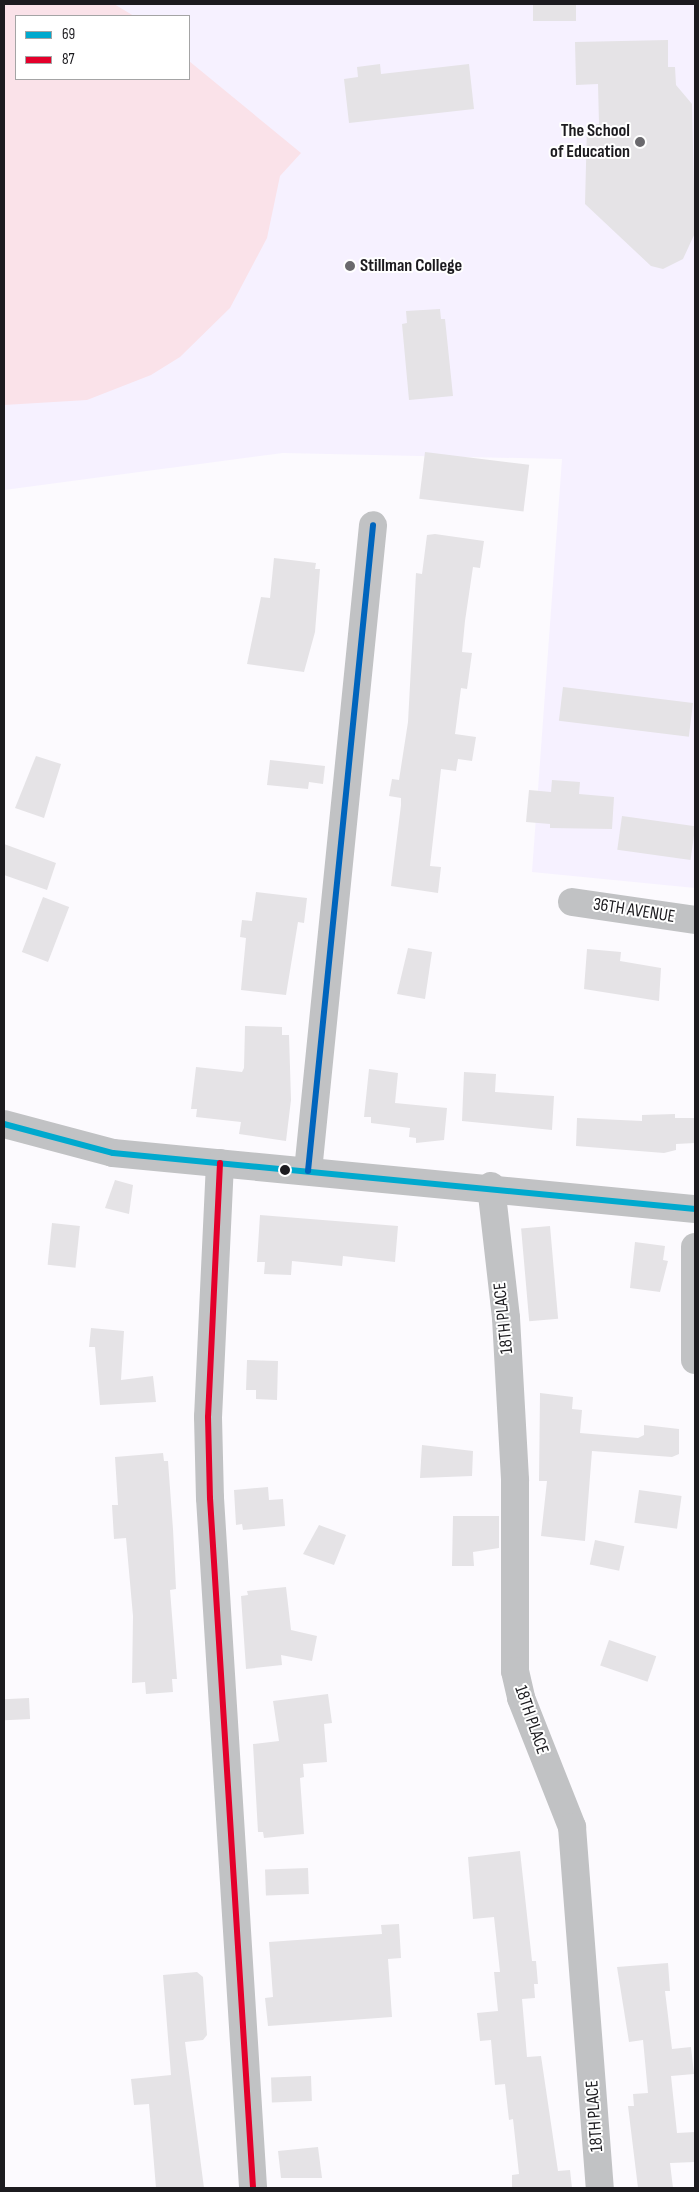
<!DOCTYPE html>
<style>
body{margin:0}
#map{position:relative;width:699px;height:2192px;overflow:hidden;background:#fcfafe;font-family:"Sofia Sans Condensed",sans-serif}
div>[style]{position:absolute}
.built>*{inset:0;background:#f6f1ff}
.green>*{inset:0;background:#fae2e9}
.building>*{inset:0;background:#e5e3e6;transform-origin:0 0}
.minor>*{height:28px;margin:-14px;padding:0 14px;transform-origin:14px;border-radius:14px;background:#c1c2c4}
.bus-1>*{height:6px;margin:-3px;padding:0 3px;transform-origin:3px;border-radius:3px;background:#00a9ce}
.bus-2>*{height:6px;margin:-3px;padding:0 3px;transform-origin:3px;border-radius:3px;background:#e4002b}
.bus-3>*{height:6px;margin:-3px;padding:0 3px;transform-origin:3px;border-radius:3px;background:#0065bd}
.dots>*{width:14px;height:14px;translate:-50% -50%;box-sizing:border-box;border:2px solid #fff;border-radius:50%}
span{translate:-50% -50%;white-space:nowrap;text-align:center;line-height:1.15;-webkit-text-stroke:4px #fff;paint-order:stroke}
.poi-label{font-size:18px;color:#1c1b1f;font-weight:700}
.right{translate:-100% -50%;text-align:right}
.left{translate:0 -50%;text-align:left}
.street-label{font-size:18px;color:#1c1b1f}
.frame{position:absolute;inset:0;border:5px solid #1c1b1f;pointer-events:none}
.legend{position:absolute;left:15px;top:15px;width:175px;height:65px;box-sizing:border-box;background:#fff;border:1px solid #a4a4a5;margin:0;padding:6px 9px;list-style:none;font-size:15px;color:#1c1b1f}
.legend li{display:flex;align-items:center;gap:10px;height:25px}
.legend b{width:25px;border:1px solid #a4a4a5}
</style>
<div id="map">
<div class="built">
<div style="clip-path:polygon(evenodd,4px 4px,695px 4px,695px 888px,532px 872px,562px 459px,283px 453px,4px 490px,4px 4px,16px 16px,189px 16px,189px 79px,16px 79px,16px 16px)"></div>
</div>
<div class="green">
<div style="clip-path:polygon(4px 4px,114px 4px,134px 16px,16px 16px,16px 79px,189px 79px,189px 61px,301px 153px,280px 176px,267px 238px,230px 308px,180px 357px,151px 375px,87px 400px,4px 405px)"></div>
</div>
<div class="building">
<div style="left:533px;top:4px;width:43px;height:17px"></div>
<div style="clip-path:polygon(668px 40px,668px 67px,675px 67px,676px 85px,692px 104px,695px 233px,683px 259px,663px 269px,651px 266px,585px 204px,587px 125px,599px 124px,598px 84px,576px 85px,575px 42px)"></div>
<div style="clip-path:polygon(380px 64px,381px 74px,469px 64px,474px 109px,349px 123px,344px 79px,358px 77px,357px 67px)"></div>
<div style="clip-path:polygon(440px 309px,441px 319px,445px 319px,453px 396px,409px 400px,402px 324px,407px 323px,406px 311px)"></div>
<div style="left:425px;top:452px;width:105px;height:47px;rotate:7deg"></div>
<div style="clip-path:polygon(435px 534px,484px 541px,480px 568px,473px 567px,465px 621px,462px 652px,472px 653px,467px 689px,461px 688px,455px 734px,476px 737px,472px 761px,458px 759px,456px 771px,441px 769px,430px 866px,441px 867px,438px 893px,391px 886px,401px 805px,401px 798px,389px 796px,392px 779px,399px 780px,408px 722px,416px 573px,422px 574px,427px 535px)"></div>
<div style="clip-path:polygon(274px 558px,316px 563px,315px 569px,320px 569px,315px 632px,304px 672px,247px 664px,261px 597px,270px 598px)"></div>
<div style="left:563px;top:687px;width:131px;height:34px;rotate:7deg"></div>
<div style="clip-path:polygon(36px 756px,61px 764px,44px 818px,15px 808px)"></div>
<div style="clip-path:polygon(270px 760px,325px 766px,323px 784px,309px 782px,308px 789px,267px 785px)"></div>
<div style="clip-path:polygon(552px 780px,580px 782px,579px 794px,614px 797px,612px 829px,550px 828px,550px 824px,526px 822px,529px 790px,551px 792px)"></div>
<div style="left:622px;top:816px;width:74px;height:34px;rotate:8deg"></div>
<div style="clip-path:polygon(4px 844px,56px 863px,47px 890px,4px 875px)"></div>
<div style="clip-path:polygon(256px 892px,307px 898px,304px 923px,298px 922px,286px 995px,241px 990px,246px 938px,240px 937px,242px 920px,252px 921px)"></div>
<div style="left:43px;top:897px;width:28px;height:59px;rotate:21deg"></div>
<div style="clip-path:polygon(408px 948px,432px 952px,425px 999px,397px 994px)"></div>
<div style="clip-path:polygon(587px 949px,621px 952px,620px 961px,661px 968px,659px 1001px,584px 989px)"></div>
<div style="clip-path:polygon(245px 1026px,282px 1027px,282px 1035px,289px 1035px,291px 1100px,286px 1141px,239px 1134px,241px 1122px,196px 1117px,197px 1109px,191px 1109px,196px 1067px,242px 1072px,244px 1068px)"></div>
<div style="clip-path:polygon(369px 1069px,398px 1073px,395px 1103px,447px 1108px,444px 1140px,416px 1143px,416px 1138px,409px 1137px,410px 1128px,371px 1123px,371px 1117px,364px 1117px)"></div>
<div style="clip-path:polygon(464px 1072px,496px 1074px,495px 1092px,554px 1096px,552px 1130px,462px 1121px)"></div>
<div style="clip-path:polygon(675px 1114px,675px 1118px,695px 1118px,695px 1143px,676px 1144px,676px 1150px,664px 1153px,576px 1146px,577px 1118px,642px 1121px,642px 1115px)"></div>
<div style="clip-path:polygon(115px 1180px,133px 1185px,129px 1214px,105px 1208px)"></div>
<div style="clip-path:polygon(260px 1215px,398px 1226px,395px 1262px,343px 1256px,342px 1266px,292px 1261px,291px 1275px,264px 1274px,265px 1262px,257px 1262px)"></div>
<div style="left:52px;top:1223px;width:28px;height:42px;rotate:6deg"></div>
<div style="left:550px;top:1226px;width:93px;height:29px;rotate:85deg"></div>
<div style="clip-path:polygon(635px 1242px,665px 1246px,663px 1260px,668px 1261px,660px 1292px,630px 1288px)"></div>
<div style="clip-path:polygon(91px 1328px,124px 1331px,121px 1380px,153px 1376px,156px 1402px,100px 1405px,95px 1347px,89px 1347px)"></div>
<div style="clip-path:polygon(247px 1360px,278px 1361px,277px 1400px,256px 1399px,256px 1390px,246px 1390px)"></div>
<div style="clip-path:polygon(540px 1393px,573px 1397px,572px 1409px,582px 1410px,580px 1433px,638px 1438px,644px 1435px,644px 1425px,679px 1429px,679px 1454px,672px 1457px,592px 1451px,585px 1541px,541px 1536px,547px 1481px,539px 1481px)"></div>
<div style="clip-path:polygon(422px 1445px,473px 1451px,472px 1476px,420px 1478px)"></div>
<div style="clip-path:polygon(163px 1453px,164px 1461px,168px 1461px,173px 1529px,176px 1589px,170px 1590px,177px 1679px,172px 1679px,173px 1692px,146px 1694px,145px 1682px,132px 1683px,133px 1616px,126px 1538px,114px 1539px,112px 1505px,118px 1505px,115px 1457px)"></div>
<div style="clip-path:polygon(268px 1487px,269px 1500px,283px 1499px,285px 1526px,243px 1530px,242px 1524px,236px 1525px,234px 1490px)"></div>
<div style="left:639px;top:1490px;width:43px;height:33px;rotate:8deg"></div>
<div style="clip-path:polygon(453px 1516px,499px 1516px,499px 1548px,473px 1552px,474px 1566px,452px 1566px)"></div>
<div style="clip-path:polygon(319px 1525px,346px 1535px,334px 1565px,303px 1554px)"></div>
<div style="left:595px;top:1540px;width:30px;height:25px;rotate:12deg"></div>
<div style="clip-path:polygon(286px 1587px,291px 1630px,317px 1636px,312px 1661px,281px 1655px,282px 1665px,246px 1669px,241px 1596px,248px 1595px,247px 1591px)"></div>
<div style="left:609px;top:1640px;width:50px;height:27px;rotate:19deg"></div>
<div style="clip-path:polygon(328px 1694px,332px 1723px,324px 1724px,327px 1762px,303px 1764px,304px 1777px,300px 1778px,304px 1834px,264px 1838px,263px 1832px,258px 1832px,253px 1744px,279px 1741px,273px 1701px)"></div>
<div style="left:29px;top:1698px;width:21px;height:25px;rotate:87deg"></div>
<div style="clip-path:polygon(520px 1851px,532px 1961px,536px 1961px,538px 1984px,534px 1984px,535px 1998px,522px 1999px,527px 2057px,541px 2056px,558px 2171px,570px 2170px,572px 2188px,512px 2188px,512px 2175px,519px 2174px,513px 2119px,509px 2120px,505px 2084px,495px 2085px,491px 2040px,480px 2041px,477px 2013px,498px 2011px,494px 1972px,500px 1972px,494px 1917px,473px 1919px,468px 1857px)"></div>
<div style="left:308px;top:1868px;width:26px;height:43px;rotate:88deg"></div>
<div style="clip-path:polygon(399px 1924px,401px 1958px,388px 1959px,392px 2017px,268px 2026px,265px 1998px,273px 1997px,269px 1942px,382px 1934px,381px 1925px)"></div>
<div style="clip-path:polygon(668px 1963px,670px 1991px,665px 1991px,672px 2049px,691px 2047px,694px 2074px,671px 2076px,677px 2133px,695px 2132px,695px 2162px,670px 2163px,673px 2188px,638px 2188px,628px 2106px,634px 2106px,633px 2094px,648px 2093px,643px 2040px,629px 2042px,617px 1967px)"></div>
<div style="clip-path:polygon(197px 1972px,203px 1977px,207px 2035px,203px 2040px,185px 2042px,204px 2188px,156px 2188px,149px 2104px,134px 2105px,131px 2079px,171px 2075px,163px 1975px)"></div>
<div style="left:311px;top:2076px;width:25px;height:40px;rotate:88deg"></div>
<div style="clip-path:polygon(318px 2147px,322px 2178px,281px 2178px,278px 2151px)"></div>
</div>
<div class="minor">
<div style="left:572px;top:902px;width:124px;rotate:8.3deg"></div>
<div style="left:4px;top:1124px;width:113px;rotate:14.9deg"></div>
<div style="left:113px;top:1153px;width:585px;rotate:5.5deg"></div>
<div style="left:220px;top:1163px;width:254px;rotate:92.7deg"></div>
<div style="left:208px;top:1417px;width:81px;rotate:88.6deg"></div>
<div style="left:210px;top:1498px;width:691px;rotate:86.43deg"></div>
<div style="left:308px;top:1171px;width:649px;rotate:-84.25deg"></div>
<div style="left:491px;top:1186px;width:133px;rotate:83.5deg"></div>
<div style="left:506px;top:1318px;width:163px;rotate:86.8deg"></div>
<div style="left:515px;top:1481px;width:190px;rotate:90deg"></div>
<div style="left:515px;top:1671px;width:28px;rotate:77deg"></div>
<div style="left:521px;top:1698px;width:139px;rotate:68.4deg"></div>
<div style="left:572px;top:1827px;width:362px;rotate:85.6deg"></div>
<div style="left:695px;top:1247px;width:113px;rotate:90deg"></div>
</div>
<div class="bus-1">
<div style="left:4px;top:1124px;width:113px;rotate:14.9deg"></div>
<div style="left:113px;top:1153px;width:585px;rotate:5.5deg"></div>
</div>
<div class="bus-2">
<div style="left:220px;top:1163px;width:254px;rotate:92.7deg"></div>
<div style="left:208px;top:1417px;width:81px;rotate:88.6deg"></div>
<div style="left:210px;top:1498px;width:691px;rotate:86.43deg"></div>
</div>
<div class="bus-3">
<div style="left:308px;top:1171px;width:649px;rotate:-84.25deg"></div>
</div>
<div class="dots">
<div style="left:640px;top:142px;background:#6a696d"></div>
<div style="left:350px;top:266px;background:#6a696d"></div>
<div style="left:285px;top:1170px;background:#1c1b1f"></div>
</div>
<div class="poi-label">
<span class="right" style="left:630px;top:142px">The School<br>of Education</span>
<span class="left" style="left:360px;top:266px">Stillman College</span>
</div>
<div class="street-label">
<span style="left:634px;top:911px;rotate:9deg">36TH AVENUE</span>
<span style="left:504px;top:1318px;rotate:-96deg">18TH PLACE</span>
<span style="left:531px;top:1720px;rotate:71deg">18TH PLACE</span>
<span style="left:595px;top:2116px;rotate:-94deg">18TH PLACE</span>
</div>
<div class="frame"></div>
<ul class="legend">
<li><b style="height:6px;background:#00a9ce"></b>69</li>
<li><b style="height:6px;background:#e4002b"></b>87</li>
</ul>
</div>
